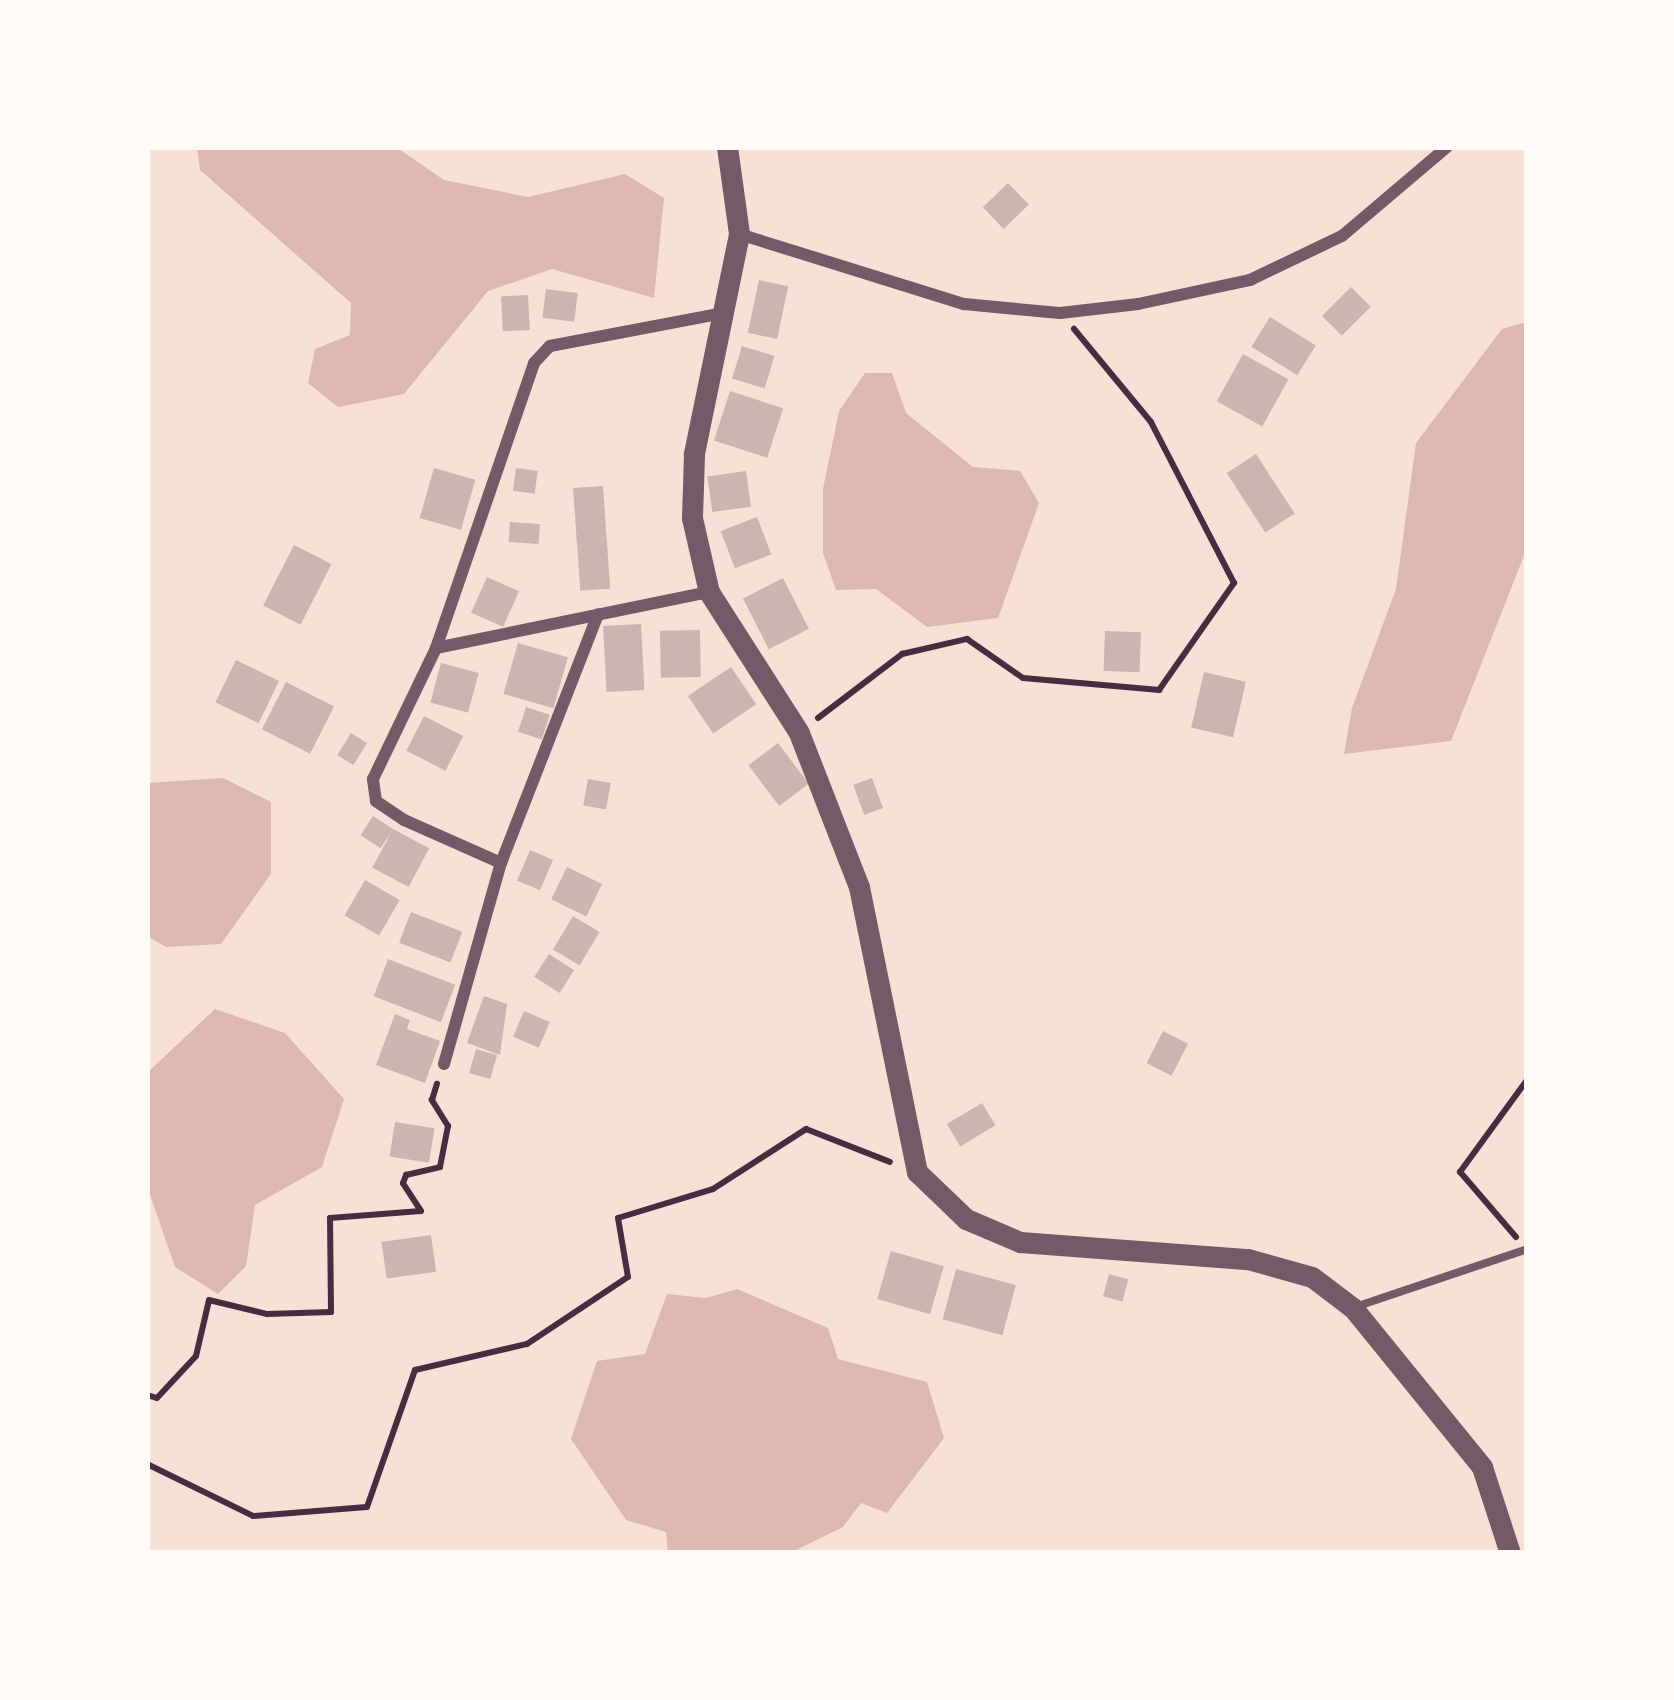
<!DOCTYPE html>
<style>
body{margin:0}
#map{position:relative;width:1674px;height:1700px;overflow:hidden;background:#f7e1d7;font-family:"PT Sans",sans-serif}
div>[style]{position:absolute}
.water>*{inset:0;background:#dcb8b0}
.building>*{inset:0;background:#ccb4b1;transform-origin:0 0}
.path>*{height:6px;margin:-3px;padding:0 3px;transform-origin:3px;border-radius:3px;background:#4a2c40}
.service>*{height:8px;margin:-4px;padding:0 4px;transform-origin:4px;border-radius:4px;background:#755966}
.minor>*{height:12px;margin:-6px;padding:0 6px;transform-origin:6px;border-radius:6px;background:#755966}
.tertiary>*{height:21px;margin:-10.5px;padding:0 10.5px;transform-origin:10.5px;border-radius:10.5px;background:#755966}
span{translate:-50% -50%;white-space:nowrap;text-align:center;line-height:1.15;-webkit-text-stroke:9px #fffaf5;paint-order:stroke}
.frame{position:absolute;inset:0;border:150px solid #fffaf5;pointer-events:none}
</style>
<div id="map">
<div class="water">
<div style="clip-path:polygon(197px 147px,396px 147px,444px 180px,528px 197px,625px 174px,664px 198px,654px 298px,552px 269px,488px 291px,404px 394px,338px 407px,308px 383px,315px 349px,350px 335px,351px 303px,200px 170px)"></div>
<div style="clip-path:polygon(1527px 322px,1527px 548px,1451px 741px,1344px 754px,1352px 708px,1396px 589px,1416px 443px,1502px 329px)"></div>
<div style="clip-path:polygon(865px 373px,892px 373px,906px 413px,973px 467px,1020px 471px,1039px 503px,998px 618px,927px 627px,876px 589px,836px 590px,823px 553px,823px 489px,839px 411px)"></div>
<div style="clip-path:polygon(223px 778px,271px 802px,271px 874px,221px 944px,166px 947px,147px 936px,147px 783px)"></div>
<div style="clip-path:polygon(215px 1009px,285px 1033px,344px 1099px,322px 1167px,255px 1205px,246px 1266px,218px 1294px,175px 1267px,147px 1186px,147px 1073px)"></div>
<div style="clip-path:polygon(737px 1289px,828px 1328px,838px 1359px,927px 1382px,944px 1438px,887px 1513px,861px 1503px,843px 1527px,790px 1553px,668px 1553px,666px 1532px,626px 1520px,571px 1439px,597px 1361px,645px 1354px,667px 1294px,706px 1298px)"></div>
</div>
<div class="building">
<div style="left:1008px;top:183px;width:30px;height:35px;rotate:46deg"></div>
<div style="left:759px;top:280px;width:30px;height:54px;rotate:12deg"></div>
<div style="left:1351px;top:287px;width:28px;height:41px;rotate:45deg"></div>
<div style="left:546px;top:289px;width:32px;height:29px;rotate:7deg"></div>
<div style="left:528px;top:295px;width:35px;height:27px;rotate:87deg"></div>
<div style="left:1270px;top:317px;width:54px;height:35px;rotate:32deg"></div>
<div style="left:742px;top:346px;width:34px;height:34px;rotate:17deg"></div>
<div style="left:1243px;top:354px;width:52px;height:54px;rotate:29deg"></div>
<div style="left:730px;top:391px;width:56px;height:52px;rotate:18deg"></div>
<div style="left:1256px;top:454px;width:71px;height:35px;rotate:57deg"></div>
<div style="left:434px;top:468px;width:43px;height:52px;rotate:16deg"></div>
<div style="left:516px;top:468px;width:22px;height:23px;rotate:8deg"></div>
<div style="left:746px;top:471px;width:36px;height:39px;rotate:82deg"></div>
<div style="left:603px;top:486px;width:103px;height:30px;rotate:86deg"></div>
<div style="left:757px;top:517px;width:40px;height:39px;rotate:69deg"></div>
<div style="left:510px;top:522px;width:30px;height:20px;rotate:4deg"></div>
<div style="left:294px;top:545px;width:42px;height:68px;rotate:27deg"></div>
<div style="left:487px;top:577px;width:35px;height:39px;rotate:24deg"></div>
<div style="left:783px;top:578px;width:57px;height:45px;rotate:63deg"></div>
<div style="left:641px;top:624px;width:66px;height:38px;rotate:87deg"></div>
<div style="left:700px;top:630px;width:47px;height:40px;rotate:89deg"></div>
<div style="left:1105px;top:631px;width:36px;height:40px;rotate:2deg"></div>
<div style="left:518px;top:643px;width:52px;height:53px;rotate:16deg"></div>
<div style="left:236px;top:660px;width:48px;height:47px;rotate:26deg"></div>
<div style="left:441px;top:663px;width:39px;height:41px;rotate:15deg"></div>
<div style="left:731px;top:667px;width:45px;height:52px;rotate:56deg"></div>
<div style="left:1204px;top:672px;width:43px;height:57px;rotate:13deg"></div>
<div style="left:286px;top:682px;width:54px;height:53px;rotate:27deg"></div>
<div style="left:526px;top:707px;width:25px;height:26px;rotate:18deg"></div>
<div style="left:424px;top:716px;width:44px;height:39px;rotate:27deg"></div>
<div style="left:351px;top:733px;width:19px;height:26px;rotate:32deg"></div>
<div style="left:778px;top:743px;width:51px;height:37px;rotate:53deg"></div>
<div style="left:872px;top:778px;width:32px;height:20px;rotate:70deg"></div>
<div style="left:588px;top:779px;width:23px;height:27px;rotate:10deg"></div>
<div style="left:373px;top:816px;width:24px;height:23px;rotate:33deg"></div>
<div style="left:393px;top:829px;width:41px;height:44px;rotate:28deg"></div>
<div style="left:530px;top:850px;width:25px;height:33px;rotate:23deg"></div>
<div style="left:567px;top:867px;width:39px;height:36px;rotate:26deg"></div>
<div style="left:365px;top:880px;width:40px;height:41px;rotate:30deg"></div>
<div style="left:411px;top:912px;width:55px;height:33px;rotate:21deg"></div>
<div style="left:573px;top:916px;width:31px;height:39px;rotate:31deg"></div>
<div style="left:549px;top:954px;width:30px;height:27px;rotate:33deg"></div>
<div style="left:388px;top:959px;width:72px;height:40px;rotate:21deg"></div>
<div style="clip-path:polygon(484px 996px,507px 1004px,500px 1055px,467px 1043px)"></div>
<div style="left:524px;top:1011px;width:28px;height:28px;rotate:23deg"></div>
<div style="clip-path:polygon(395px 1014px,410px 1020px,407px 1029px,440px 1041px,425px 1083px,376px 1065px)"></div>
<div style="left:1163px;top:1031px;width:28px;height:36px;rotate:27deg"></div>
<div style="left:476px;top:1049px;width:22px;height:25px;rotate:16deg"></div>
<div style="left:982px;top:1103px;width:26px;height:41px;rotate:59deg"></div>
<div style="left:395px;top:1122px;width:40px;height:35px;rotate:9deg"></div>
<div style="left:431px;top:1235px;width:37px;height:50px;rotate:82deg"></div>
<div style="left:891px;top:1251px;width:55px;height:50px;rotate:16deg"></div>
<div style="left:956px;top:1269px;width:62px;height:52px;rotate:15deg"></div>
<div style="left:1109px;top:1274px;width:20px;height:23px;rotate:15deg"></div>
</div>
<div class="path">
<div style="left:818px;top:718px;width:106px;rotate:-37.3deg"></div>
<div style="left:902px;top:654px;width:67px;rotate:-13deg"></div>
<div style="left:967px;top:639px;width:68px;rotate:34.9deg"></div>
<div style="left:1023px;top:678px;width:137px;rotate:5deg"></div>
<div style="left:1159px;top:690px;width:131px;rotate:-55deg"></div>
<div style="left:1234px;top:583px;width:181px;rotate:-117.3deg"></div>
<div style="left:1151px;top:422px;width:121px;rotate:-129.6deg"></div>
<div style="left:1516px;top:1237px;width:86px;rotate:-130.7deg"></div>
<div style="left:1460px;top:1172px;width:114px;rotate:-53.9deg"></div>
<div style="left:147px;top:1395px;width:10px;rotate:17deg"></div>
<div style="left:157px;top:1398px;width:57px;rotate:-47.1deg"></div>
<div style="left:196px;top:1356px;width:57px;rotate:-76.9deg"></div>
<div style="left:209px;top:1300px;width:60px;rotate:13.6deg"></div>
<div style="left:267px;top:1314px;width:64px;rotate:-1.8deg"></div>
<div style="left:331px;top:1312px;width:94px;rotate:-90.6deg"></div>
<div style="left:330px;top:1218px;width:91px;rotate:-4.4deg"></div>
<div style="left:421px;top:1211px;width:33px;rotate:-123deg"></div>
<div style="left:403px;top:1183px;width:9px;rotate:-69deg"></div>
<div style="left:406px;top:1175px;width:35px;rotate:-13deg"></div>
<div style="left:440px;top:1167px;width:42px;rotate:-79deg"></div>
<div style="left:448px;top:1126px;width:31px;rotate:-122deg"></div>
<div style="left:432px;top:1100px;width:17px;rotate:-73deg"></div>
<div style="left:147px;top:1464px;width:118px;rotate:26.1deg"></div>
<div style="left:253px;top:1516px;width:114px;rotate:-4.5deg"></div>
<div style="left:367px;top:1507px;width:145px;rotate:-70.7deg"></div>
<div style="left:415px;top:1370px;width:115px;rotate:-13.1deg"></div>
<div style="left:527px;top:1344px;width:121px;rotate:-33.6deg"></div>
<div style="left:628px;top:1277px;width:60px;rotate:-99.6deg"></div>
<div style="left:618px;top:1218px;width:99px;rotate:-17deg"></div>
<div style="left:713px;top:1189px;width:111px;rotate:-32.8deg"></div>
<div style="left:806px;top:1129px;width:90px;rotate:21.4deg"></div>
</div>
<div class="service">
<div style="left:1358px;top:1306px;width:178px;rotate:-18.6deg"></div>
</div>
<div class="minor">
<div style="left:739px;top:234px;width:236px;rotate:17.3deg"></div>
<div style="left:964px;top:304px;width:96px;rotate:5.4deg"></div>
<div style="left:1060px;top:313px;width:79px;rotate:-6.6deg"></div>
<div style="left:1138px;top:304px;width:115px;rotate:-12.1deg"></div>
<div style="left:1250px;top:280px;width:102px;rotate:-25.6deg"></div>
<div style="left:1342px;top:236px;width:138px;rotate:-40.3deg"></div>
<div style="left:436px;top:648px;width:279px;rotate:-11.6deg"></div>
<div style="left:501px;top:863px;width:267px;rotate:-68.7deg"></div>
<div style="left:444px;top:1064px;width:209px;rotate:-74.2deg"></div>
<div style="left:501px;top:863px;width:106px;rotate:-156.1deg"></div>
<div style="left:404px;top:820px;width:34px;rotate:-146deg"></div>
<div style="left:376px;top:801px;width:22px;rotate:-98deg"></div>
<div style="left:373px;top:779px;width:145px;rotate:-64.3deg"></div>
<div style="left:436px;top:648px;width:301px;rotate:-71deg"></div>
<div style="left:534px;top:363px;width:23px;rotate:-47deg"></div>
<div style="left:550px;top:346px;width:176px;rotate:-10.8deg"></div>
</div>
<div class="tertiary">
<div style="left:727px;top:147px;width:88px;rotate:82.1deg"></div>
<div style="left:739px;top:234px;width:225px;rotate:101.6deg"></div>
<div style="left:694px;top:454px;width:64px;rotate:91.8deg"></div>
<div style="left:692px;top:518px;width:76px;rotate:77.1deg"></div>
<div style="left:709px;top:592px;width:167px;rotate:57.4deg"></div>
<div style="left:799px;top:733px;width:165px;rotate:68.7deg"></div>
<div style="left:859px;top:887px;width:291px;rotate:78.5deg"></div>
<div style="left:917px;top:1172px;width:68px;rotate:43.8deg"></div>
<div style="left:966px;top:1219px;width:59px;rotate:23.1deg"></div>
<div style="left:1020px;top:1242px;width:229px;rotate:4.3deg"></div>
<div style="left:1248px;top:1259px;width:66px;rotate:15.7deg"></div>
<div style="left:1312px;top:1277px;width:51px;rotate:37.1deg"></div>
<div style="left:1353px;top:1308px;width:205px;rotate:50.9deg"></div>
<div style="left:1482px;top:1467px;width:90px;rotate:72deg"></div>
</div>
<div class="frame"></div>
</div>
